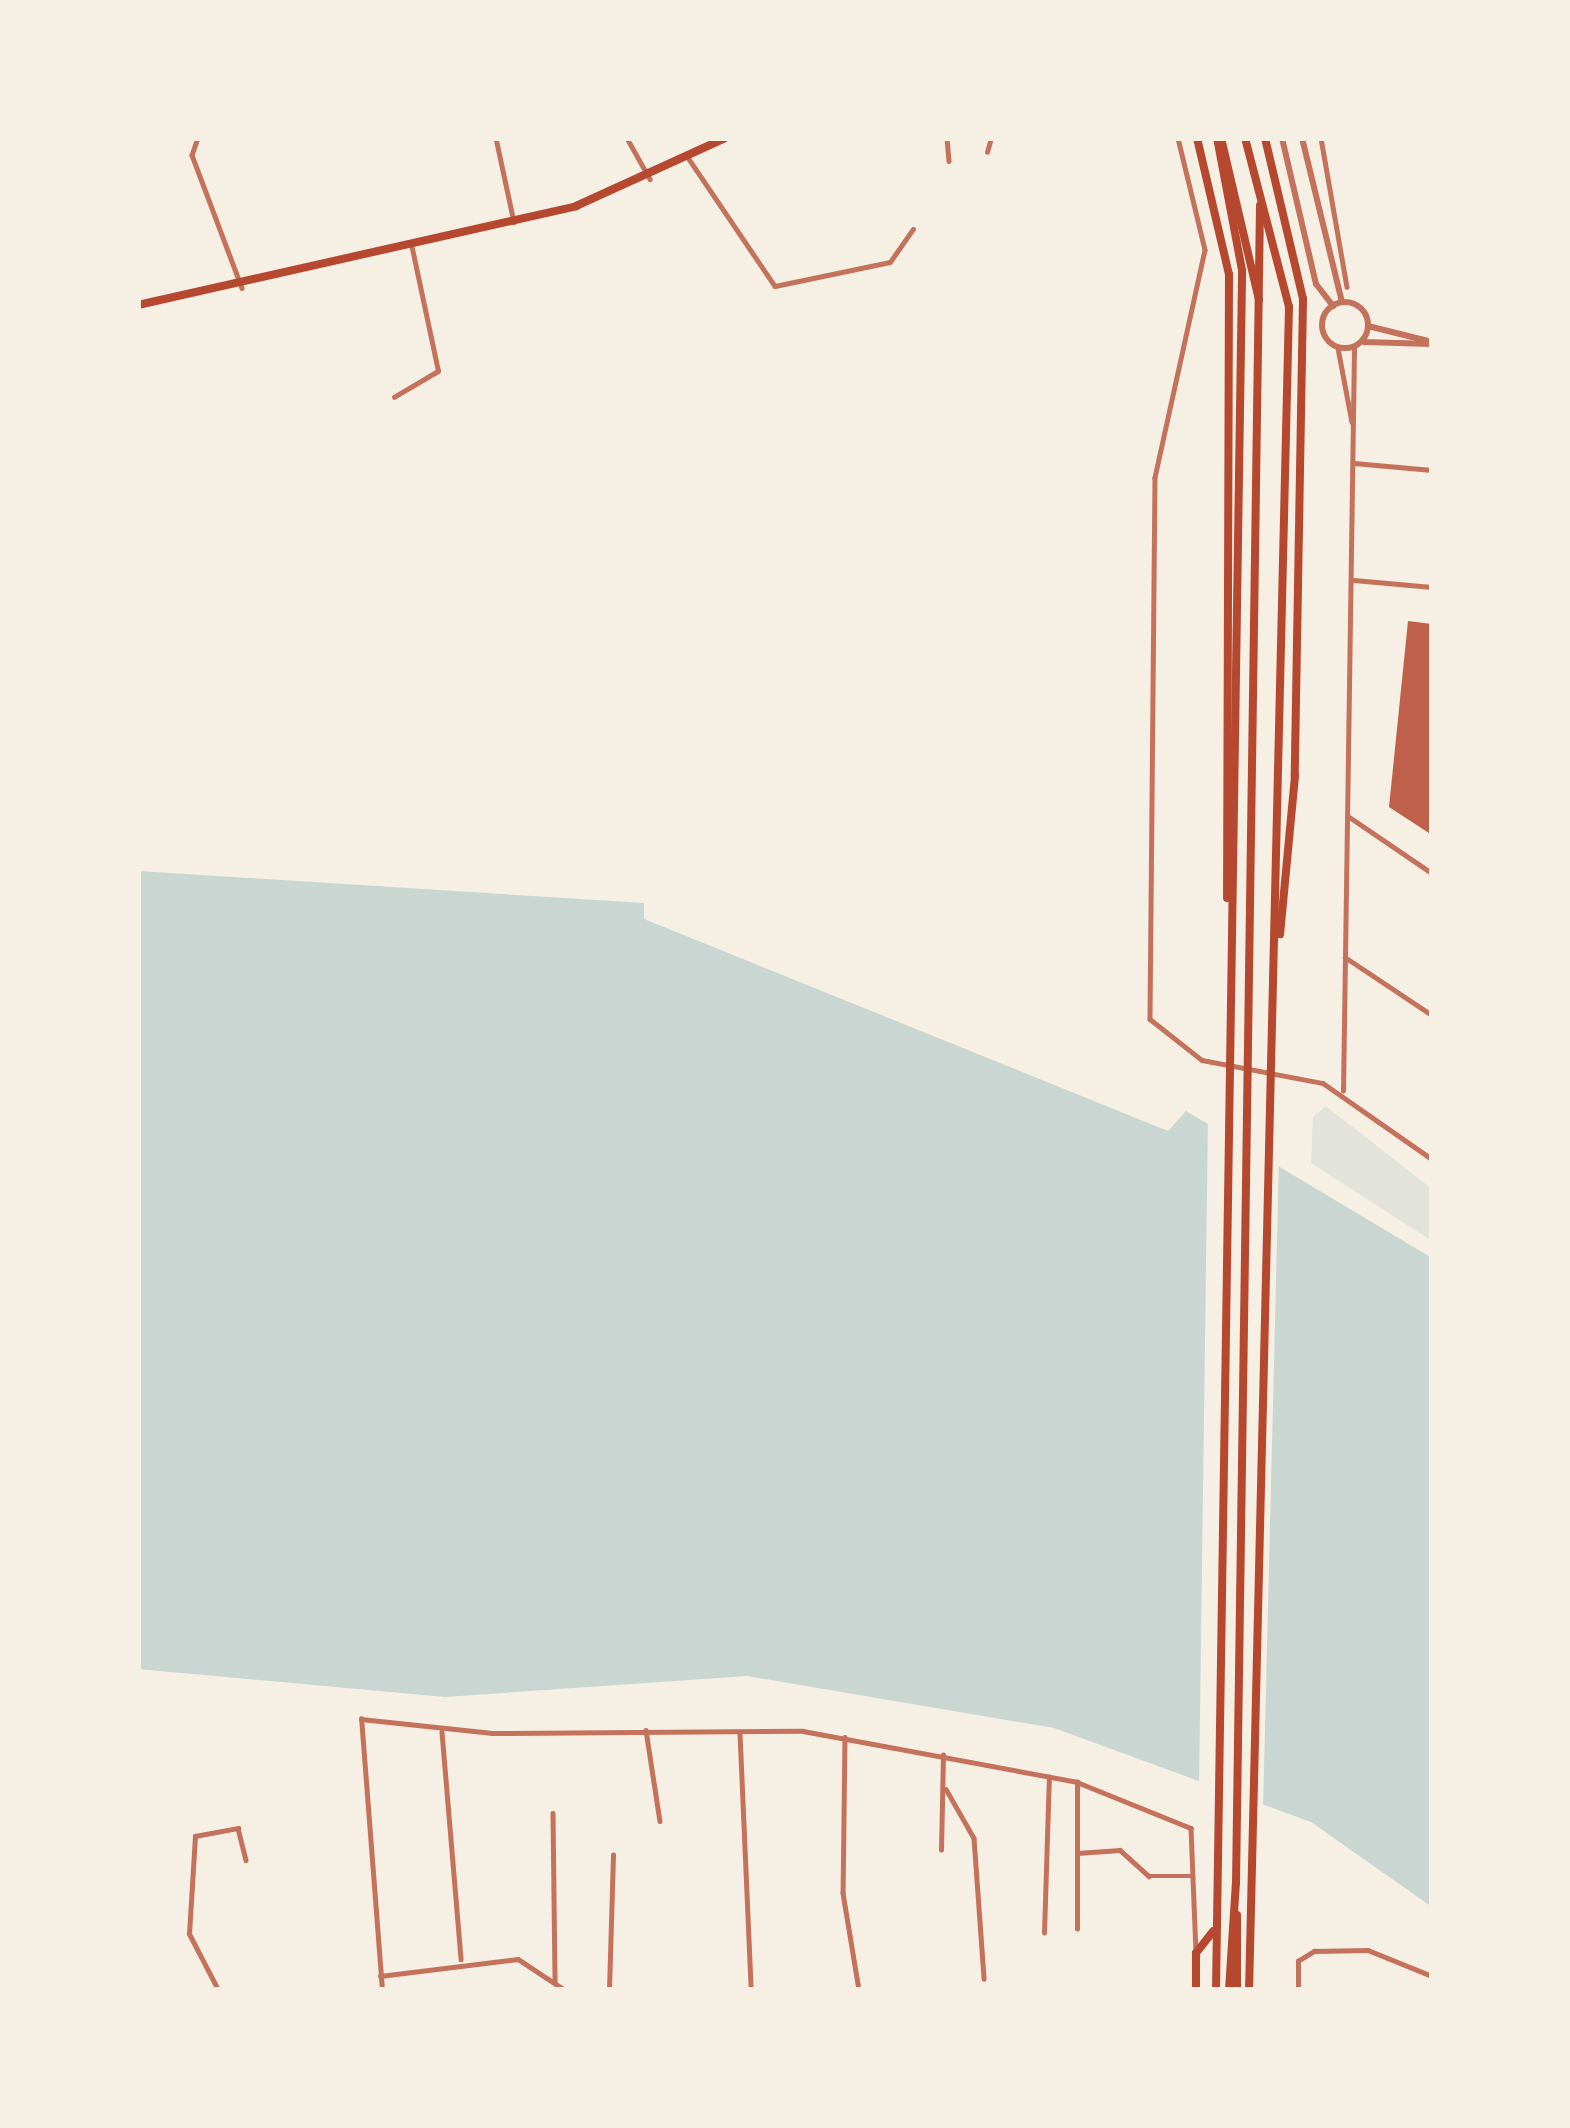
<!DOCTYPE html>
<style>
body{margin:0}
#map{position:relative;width:1570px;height:2128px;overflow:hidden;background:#f6efe4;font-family:"Roboto Condensed",sans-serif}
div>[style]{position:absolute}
.green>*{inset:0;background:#e2e4dc}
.water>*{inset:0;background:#c9d6d2}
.pier>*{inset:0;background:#f6efe4}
.building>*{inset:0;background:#bf614a}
.minor>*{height:4.5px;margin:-2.25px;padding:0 2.25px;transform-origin:2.25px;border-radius:2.25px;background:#c5725c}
.tertiary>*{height:6px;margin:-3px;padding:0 3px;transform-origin:3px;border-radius:3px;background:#c5725c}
.tertiary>.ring{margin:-3px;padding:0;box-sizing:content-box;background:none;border:6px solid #c5725c;border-radius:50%}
.secondary>*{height:8px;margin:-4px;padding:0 4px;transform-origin:4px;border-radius:4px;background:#b5482f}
.trunk>*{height:8px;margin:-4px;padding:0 4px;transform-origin:4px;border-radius:4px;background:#b5482f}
span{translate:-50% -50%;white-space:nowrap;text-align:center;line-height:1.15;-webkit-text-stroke:12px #f6efe4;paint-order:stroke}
.frame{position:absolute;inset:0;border:141px solid #f6efe4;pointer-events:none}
</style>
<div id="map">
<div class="green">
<div style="clip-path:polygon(1326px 1106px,1432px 1189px,1432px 1241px,1311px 1163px,1313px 1117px)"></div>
</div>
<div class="water">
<div style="clip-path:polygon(138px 871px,644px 903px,644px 919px,1168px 1131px,1186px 1111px,1432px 1258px,1432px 1907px,1311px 1822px,1054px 1728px,747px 1676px,445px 1697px,138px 1669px)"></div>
</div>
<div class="pier">
<div style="clip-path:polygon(1208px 1117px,1279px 1160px,1263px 1811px,1199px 1788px)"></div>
</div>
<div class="building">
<div style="clip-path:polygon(1408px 621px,1432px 624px,1432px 835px,1389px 807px)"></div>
</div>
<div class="minor">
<div style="left:198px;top:138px;width:18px;rotate:109deg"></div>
<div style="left:192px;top:155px;width:142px;rotate:69.4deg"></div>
<div style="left:496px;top:138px;width:86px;rotate:77.9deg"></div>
<div style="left:627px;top:138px;width:47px;rotate:60.7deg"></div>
<div style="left:947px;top:138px;width:23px;rotate:85deg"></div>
<div style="left:1178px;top:138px;width:115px;rotate:76.4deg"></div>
<div style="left:1205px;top:250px;width:233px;rotate:102.4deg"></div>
<div style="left:1155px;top:478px;width:541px;rotate:90.53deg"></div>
<div style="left:1150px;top:1019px;width:66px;rotate:38.3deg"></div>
<div style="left:1202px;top:1060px;width:123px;rotate:10.8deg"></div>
<div style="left:1323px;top:1083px;width:133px;rotate:34.9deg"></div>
<div style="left:1321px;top:138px;width:151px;rotate:80.1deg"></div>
<div style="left:987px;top:152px;width:15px;rotate:-74deg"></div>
<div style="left:689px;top:159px;width:153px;rotate:55.9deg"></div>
<div style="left:775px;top:286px;width:117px;rotate:-11.8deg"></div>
<div style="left:890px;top:262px;width:40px;rotate:-55.1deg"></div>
<div style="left:1338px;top:348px;width:75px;rotate:79.3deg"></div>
<div style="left:394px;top:397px;width:51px;rotate:-30.6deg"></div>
<div style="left:438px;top:371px;width:125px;rotate:-102deg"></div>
<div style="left:1354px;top:463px;width:78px;rotate:5.1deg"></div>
<div style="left:1354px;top:580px;width:78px;rotate:5.1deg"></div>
<div style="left:1348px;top:816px;width:102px;rotate:34.2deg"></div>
<div style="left:1345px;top:957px;width:105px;rotate:33.7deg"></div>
<div style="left:1343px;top:1091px;width:744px;rotate:-89.15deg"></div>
<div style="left:646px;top:1730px;width:92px;rotate:81.3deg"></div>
<div style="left:442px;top:1732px;width:228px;rotate:85.2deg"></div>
<div style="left:740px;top:1733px;width:257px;rotate:87.5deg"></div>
<div style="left:845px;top:1737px;width:156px;rotate:90.7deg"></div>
<div style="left:843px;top:1893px;width:98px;rotate:80.6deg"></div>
<div style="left:946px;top:1789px;width:56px;rotate:60.3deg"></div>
<div style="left:974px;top:1838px;width:141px;rotate:85.9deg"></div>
<div style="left:553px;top:1813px;width:169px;rotate:89.3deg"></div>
<div style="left:941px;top:1850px;width:95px;rotate:-88.8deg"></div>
<div style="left:1077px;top:1853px;width:43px;rotate:-4deg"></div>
<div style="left:1120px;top:1850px;width:39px;rotate:42deg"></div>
<div style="left:1149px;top:1876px;width:43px"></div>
<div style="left:1077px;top:1929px;width:147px;rotate:-90deg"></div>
<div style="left:1044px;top:1933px;width:156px;rotate:-88.2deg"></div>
<div style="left:380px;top:1976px;width:139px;rotate:-7deg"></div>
<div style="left:518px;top:1959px;width:56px;rotate:33.4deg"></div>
<div style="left:218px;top:1990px;width:63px;rotate:-117.4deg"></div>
<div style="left:189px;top:1934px;width:98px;rotate:-86.5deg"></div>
<div style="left:195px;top:1836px;width:44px;rotate:-10.5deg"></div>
<div style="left:238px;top:1828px;width:33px;rotate:76deg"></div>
<div style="left:382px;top:1990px;width:272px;rotate:-94.4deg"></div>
<div style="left:361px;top:1719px;width:132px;rotate:6.1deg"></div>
<div style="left:492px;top:1733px;width:311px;rotate:-0.4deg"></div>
<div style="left:803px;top:1731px;width:279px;rotate:10.5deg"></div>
<div style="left:1077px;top:1782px;width:123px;rotate:22deg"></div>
<div style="left:1191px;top:1828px;width:122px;rotate:87.7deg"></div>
<div style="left:609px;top:1990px;width:135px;rotate:-88.3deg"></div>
<div style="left:1298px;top:1990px;width:29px;rotate:-90deg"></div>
<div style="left:1298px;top:1961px;width:19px;rotate:-32deg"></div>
<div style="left:1314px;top:1951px;width:54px;rotate:-1.1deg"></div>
<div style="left:1368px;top:1950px;width:69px;rotate:22.1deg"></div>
</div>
<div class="tertiary">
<div style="left:1282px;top:138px;width:150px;rotate:76.9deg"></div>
<div style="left:1316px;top:284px;width:28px;rotate:52deg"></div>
<div style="left:1302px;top:138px;width:169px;rotate:76.3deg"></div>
<div class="ring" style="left:1322px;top:302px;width:40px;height:40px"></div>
<div style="left:1368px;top:326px;width:62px;rotate:14deg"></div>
<div style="left:1364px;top:342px;width:68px;rotate:1.7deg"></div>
<div style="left:302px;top:1990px;width:102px"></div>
</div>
<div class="secondary">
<div style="left:1221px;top:138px;width:166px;rotate:76.8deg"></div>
<div style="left:138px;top:305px;width:449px;rotate:-12.7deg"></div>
<div style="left:576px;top:206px;width:164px;rotate:-24.5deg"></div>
<div style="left:1236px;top:1883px;width:1678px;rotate:-89.18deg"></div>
</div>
<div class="trunk">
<div style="left:1197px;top:138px;width:140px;rotate:76.8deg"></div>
<div style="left:1229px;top:274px;width:624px;rotate:90.18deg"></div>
<div style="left:1245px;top:138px;width:175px;rotate:75.4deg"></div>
<div style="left:1289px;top:307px;width:1683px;rotate:91.36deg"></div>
<div style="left:1265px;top:138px;width:165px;rotate:76.7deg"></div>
<div style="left:1303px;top:299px;width:477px;rotate:91deg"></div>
<div style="left:1295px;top:776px;width:159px;rotate:95.4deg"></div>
<div style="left:1237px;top:1915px;width:75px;rotate:90deg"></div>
<div style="left:1196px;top:1990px;width:37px;rotate:-90deg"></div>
<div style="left:1196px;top:1953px;width:28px;rotate:-52deg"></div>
<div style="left:1216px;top:1990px;width:1720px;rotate:-89.13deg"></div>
<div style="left:1242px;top:270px;width:134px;rotate:-100.7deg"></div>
<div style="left:1229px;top:1990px;width:107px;rotate:-86.3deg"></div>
</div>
<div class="frame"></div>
</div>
